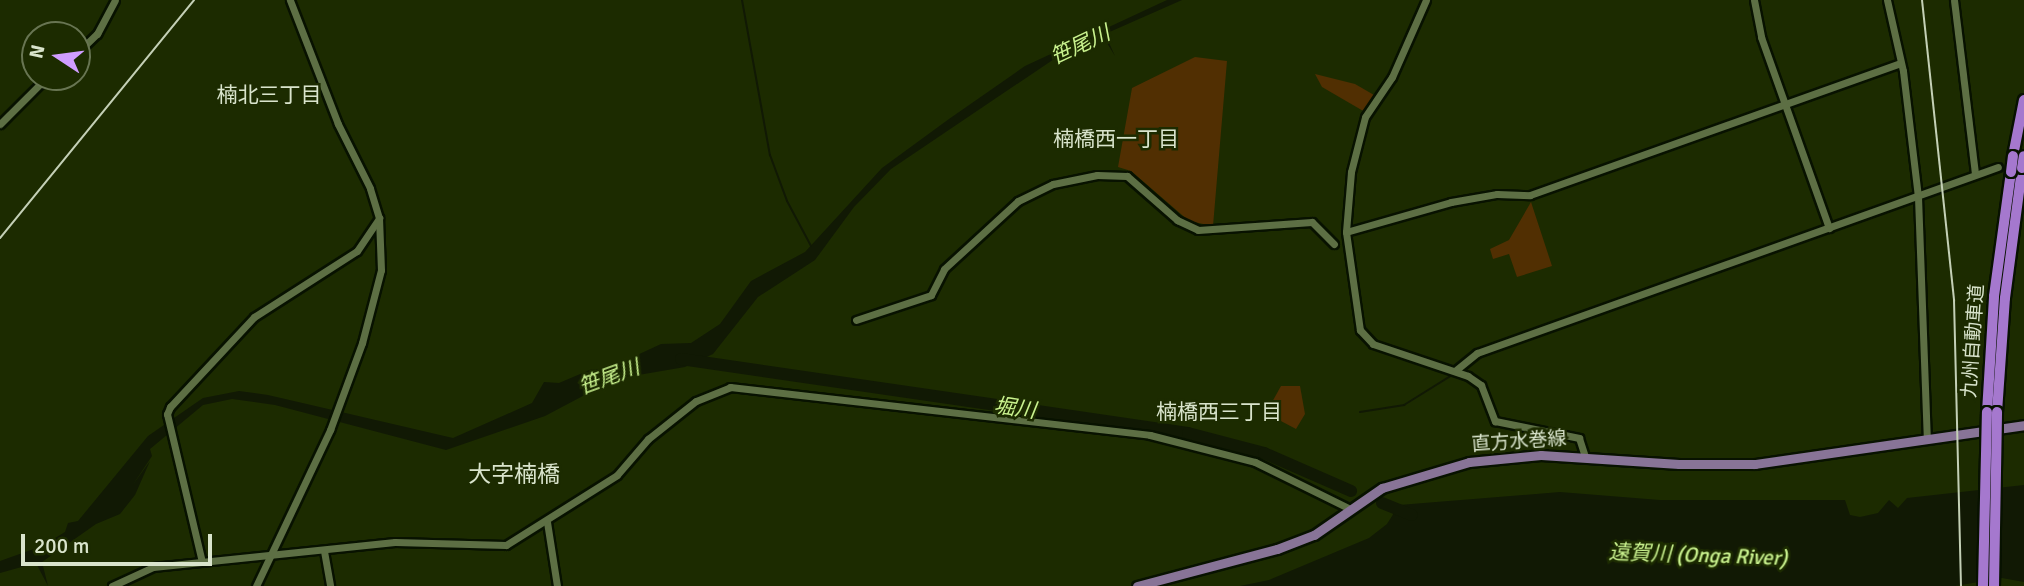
<!DOCTYPE html>
<meta charset="utf-8">
<style>
body{margin:0}
#map{position:relative;width:2024px;height:586px;overflow:hidden;background:#1c2b00;font-family:Signika,"Noto Sans JP",sans-serif}
div>[style]{position:absolute}
.green>*{inset:0;background:#512f02}
.water>*{inset:0;background:#111904}
.stream>*{height:2px;margin:-1px;padding:0 1px;transform-origin:1px;border-radius:1px;background:#111904}
.river>*{height:12px;margin:-6px;padding:0 6px;transform-origin:6px;border-radius:6px;background:#111904}
.roads{filter:drop-shadow(2px 0 #081200) drop-shadow(-2px 0 #081200) drop-shadow(0 2px #081200) drop-shadow(0 -2px #081200)}
.tertiary>*{height:7px;margin:-3.5px;padding:0 3.5px;transform-origin:3.5px;border-radius:3.5px;background:#5d6f44}
.primary>*{height:9px;margin:-4.5px;padding:0 4.5px;transform-origin:4.5px;border-radius:4.5px;background:#887497}
.motorway>*{height:10px;margin:-5px;padding:0 5px;transform-origin:5px;border-radius:5px;background:#a578ce}
.tram>*{height:2px;margin:-1px;padding:0 1px;transform-origin:1px;border-radius:1px;background:#c4d0b6}
.rail>*{height:2px;margin:-1px;padding:0 1px;transform-origin:1px;border-radius:1px;background:#c4d0b6}
.bridges{filter:drop-shadow(2px 0 #081200) drop-shadow(-2px 0 #081200) drop-shadow(0 2px #081200) drop-shadow(0 -2px #081200)}
.motorway-bridge>*{height:10px;margin:-5px;padding:0 5px;transform-origin:5px;border-radius:5px;background:#a578ce}
span{translate:-50% -50%;white-space:nowrap;text-align:center;line-height:1.15;-webkit-text-stroke:5px #1c2b00;paint-order:stroke}
.street-label{font-size:19px;color:#d9e4cc}
.water-label{font-size:21px;color:#c9f28e;font-style:italic}
.neighbourhood-label{font-size:21px;color:#d9e4cc}
.quarter-label{font-size:23px;color:#d9e4cc}
.north{position:absolute;left:21px;top:21px;width:70px;height:70px;box-sizing:border-box;background:#1c2b00;border:2px solid #687552;border-radius:50%;rotate:283deg;font-size:19px;font-weight:700;line-height:28px;text-align:center;color:#d9e4cc}
.north::after{content:'';display:block;margin:auto;width:24px;height:32px;background:#d09dff;clip-path:polygon(50% 0,100% 100%,50% 72%,0 100%)}
.scale{position:absolute;left:21px;top:534px;width:191px;height:32px;box-sizing:border-box;border:4px solid #d9e4cc;border-top:0;padding-left:9px;font-size:21px;line-height:24px;white-space:nowrap;color:#d9e4cc;-webkit-text-stroke:5px #1c2b00;paint-order:stroke}
</style>
<div id="map">
<div class="green">
<div style="clip-path:polygon(1195px 57px,1227px 61px,1213px 226px,1189px 221px,1131px 171px,1118px 167px,1132px 88px)"></div>
<div style="clip-path:polygon(1315px 74px,1355px 84px,1374px 95px,1365px 112px,1322px 87px)"></div>
<div style="clip-path:polygon(1531px 202px,1552px 266px,1517px 277px,1509px 254px,1493px 259px,1490px 249px,1509px 240px)"></div>
<div style="clip-path:polygon(1281px 386px,1300px 386px,1305px 414px,1296px 429px,1266px 413px)"></div>
</div>
<div class="water">
<div style="clip-path:polygon(1167px 0,1182px 0,1105px 34px,1115px 56px,1102px 35px,1066px 51px,891px 169px,854px 207px,815px 260px,758px 297px,713px 354px,685px 367px,615px 379px,545px 416px,446px 450px,275px 405px,232px 399px,203px 405px,150px 449px,152px 456px,132px 486px,150px 461px,135px 495px,120px 514px,96px 524px,42px 562px,48px 586px,36px 563px,0 573px,0 561px,42px 546px,65px 532px,68px 523px,78px 521px,148px 436px,203px 398px,239px 391px,268px 395px,453px 438px,532px 403px,544px 382px,559px 383px,592px 369px,607px 369px,661px 344px,691px 343px,720px 324px,751px 281px,805px 252px,882px 168px,949px 119px,1025px 66px)"></div>
<div style="clip-path:polygon(2024px 485px,2024px 582px,2002px 578px,1955px 586px,1240px 586px,1269px 580px,1369px 538px,1387px 524px,1399px 505px,1560px 492px,1660px 500px,1845px 500px,1850px 515px,1860px 517px,1878px 513px,1889px 500px,1898px 508px,1907px 498px)"></div>
</div>
<div class="stream">
<div style="left:742px;top:0;width:158px;rotate:79.8deg"></div>
<div style="left:770px;top:155px;width:49px;rotate:69.7deg"></div>
<div style="left:787px;top:201px;width:51px;rotate:61.9deg"></div>
<div style="left:1922px;top:199px;width:89px;rotate:-19deg"></div>
<div style="left:1477px;top:357px;width:464px;rotate:-19.5deg"></div>
<div style="left:1360px;top:412px;width:45px;rotate:-9deg"></div>
<div style="left:1404px;top:405px;width:57px;rotate:-32deg"></div>
</div>
<div class="river">
<div style="left:681px;top:359px;width:512px;rotate:8.3deg"></div>
<div style="left:1188px;top:433px;width:79px;rotate:14.7deg"></div>
<div style="left:1264px;top:453px;width:95px;rotate:23.6deg"></div>
<div style="left:1382px;top:503px;width:32px;rotate:22deg"></div>
</div>
<div class="roads">
<div class="tertiary">
<div style="left:1426px;top:0;width:84px;rotate:113.8deg"></div>
<div style="left:1392px;top:77px;width:48px;rotate:124deg"></div>
<div style="left:1365px;top:117px;width:57px;rotate:104.3deg"></div>
<div style="left:1351px;top:172px;width:60px;rotate:94.8deg"></div>
<div style="left:1346px;top:232px;width:99px;rotate:81.9deg"></div>
<div style="left:1360px;top:330px;width:19px;rotate:47deg"></div>
<div style="left:1373px;top:344px;width:100px;rotate:18.6deg"></div>
<div style="left:1468px;top:376px;width:16px;rotate:35deg"></div>
<div style="left:1481px;top:385px;width:39px;rotate:69deg"></div>
<div style="left:1495px;top:421px;width:86px;rotate:11.4deg"></div>
<div style="left:1579px;top:438px;width:19px;rotate:72deg"></div>
<div style="left:1754px;top:0;width:38px;rotate:79deg"></div>
<div style="left:1761px;top:37px;width:203px;rotate:70.4deg"></div>
<div style="left:1887px;top:0;width:73px;rotate:77.3deg"></div>
<div style="left:1903px;top:71px;width:127px;rotate:83.2deg"></div>
<div style="left:1918px;top:197px;width:241px;rotate:87.9deg"></div>
<div style="left:1954px;top:0;width:175px;rotate:83.1deg"></div>
<div style="left:77px;top:53px;width:28px;rotate:-44deg"></div>
<div style="left:97px;top:34px;width:38px;rotate:-62deg"></div>
<div style="left:0;top:124px;width:66px;rotate:-45deg"></div>
<div style="left:1346px;top:232px;width:109px;rotate:-15.9deg"></div>
<div style="left:1451px;top:202px;width:47px;rotate:-9.9deg"></div>
<div style="left:1497px;top:194px;width:33px;rotate:2deg"></div>
<div style="left:1530px;top:195px;width:393px;rotate:-19.6deg"></div>
<div style="left:856px;top:320px;width:79px;rotate:-18.4deg"></div>
<div style="left:931px;top:295px;width:29px;rotate:-63deg"></div>
<div style="left:944px;top:269px;width:100px;rotate:-42.6deg"></div>
<div style="left:1018px;top:201px;width:39px;rotate:-26deg"></div>
<div style="left:1053px;top:184px;width:45px;rotate:-11.6deg"></div>
<div style="left:1097px;top:175px;width:30px;rotate:2deg"></div>
<div style="left:1127px;top:176px;width:67px;rotate:41.3deg"></div>
<div style="left:1177px;top:220px;width:23px;rotate:25deg"></div>
<div style="left:1198px;top:230px;width:114px;rotate:-4deg"></div>
<div style="left:1312px;top:222px;width:31px;rotate:45deg"></div>
<div style="left:1456px;top:370px;width:27px;rotate:-39deg"></div>
<div style="left:1477px;top:353px;width:553px;rotate:-19.65deg"></div>
<div style="left:547px;top:522px;width:65px;rotate:81.1deg"></div>
<div style="left:324px;top:551px;width:36px;rotate:80deg"></div>
<div style="left:202px;top:562px;width:152px;rotate:-103.3deg"></div>
<div style="left:167px;top:414px;width:8px;rotate:-67deg"></div>
<div style="left:170px;top:407px;width:123px;rotate:-47deg"></div>
<div style="left:254px;top:317px;width:122px;rotate:-32.7deg"></div>
<div style="left:357px;top:251px;width:40px;rotate:-56deg"></div>
<div style="left:379px;top:218px;width:31px;rotate:-107deg"></div>
<div style="left:370px;top:188px;width:72px;rotate:-116.6deg"></div>
<div style="left:338px;top:124px;width:133px;rotate:-111.2deg"></div>
<div style="left:112px;top:586px;width:45px;rotate:-24.9deg"></div>
<div style="left:153px;top:567px;width:243px;rotate:-5.9deg"></div>
<div style="left:395px;top:542px;width:111px;rotate:1.5deg"></div>
<div style="left:506px;top:545px;width:131px;rotate:-32.2deg"></div>
<div style="left:617px;top:475px;width:48px;rotate:-49.3deg"></div>
<div style="left:648px;top:439px;width:61px;rotate:-38.4deg"></div>
<div style="left:696px;top:401px;width:37px;rotate:-22deg"></div>
<div style="left:730px;top:387px;width:423px;rotate:6.5deg"></div>
<div style="left:1150px;top:435px;width:108px;rotate:14.4deg"></div>
<div style="left:1255px;top:462px;width:106px;rotate:26.3deg"></div>
<div style="left:256px;top:586px;width:173px;rotate:-64.6deg"></div>
<div style="left:330px;top:430px;width:93px;rotate:-69.8deg"></div>
<div style="left:362px;top:343px;width:75px;rotate:-75.4deg"></div>
<div style="left:381px;top:270px;width:52px;rotate:-92.2deg"></div>
</div>
<div class="primary">
<div style="left:1137px;top:586px;width:145px;rotate:-14.8deg"></div>
<div style="left:1277px;top:549px;width:40px;rotate:-21deg"></div>
<div style="left:1314px;top:535px;width:83px;rotate:-34.7deg"></div>
<div style="left:1382px;top:488px;width:91px;rotate:-16.6deg"></div>
<div style="left:1469px;top:462px;width:72px;rotate:-5.6deg"></div>
<div style="left:1541px;top:455px;width:138px;rotate:3.7deg"></div>
<div style="left:1679px;top:464px;width:76px"></div>
<div style="left:1755px;top:464px;width:272px;rotate:-8.2deg"></div>
</div>
<div class="motorway">
<div style="left:2013px;top:156px;width:57px;rotate:-78.9deg"></div>
<div style="left:1987px;top:412px;width:116px;rotate:-86.5deg"></div>
<div style="left:1994px;top:296px;width:125px;rotate:-82.2deg"></div>
<div style="left:1997px;top:412px;width:114px;rotate:-86deg"></div>
<div style="left:2005px;top:298px;width:131px;rotate:-82.5deg"></div>
</div>
</div>
<div class="tram">
<div style="left:0;top:238px;width:307px;rotate:-50.8deg"></div>
</div>
<div class="rail">
<div style="left:1922px;top:0;width:302px;rotate:83.9deg"></div>
<div style="left:1954px;top:300px;width:286px;rotate:88.6deg"></div>
</div>
<div class="bridges">
<div class="motorway-bridge">
<div style="left:2022px;top:168px;width:12px;rotate:-81deg"></div>
<div style="left:2011px;top:172px;width:16px;rotate:-83deg"></div>
<div style="left:1983px;top:586px;width:174px;rotate:-88.7deg"></div>
<div style="left:1994px;top:586px;width:174px;rotate:-89deg"></div>
</div>
</div>
<div class="street-label">
<span style="left:1974px;top:341px;rotate:-86deg">九州自動車道</span>
<span style="left:1519px;top:442px;rotate:-4deg">直方水巻線</span>
</div>
<div class="water-label">
<span style="left:1080px;top:45px;rotate:-25deg">笹尾川</span>
<span style="left:609px;top:377px;rotate:-20deg">笹尾川</span>
<span style="left:1015px;top:408px;rotate:8deg">堀川</span>
<span style="left:1698px;top:555px;rotate:2deg">遠賀川 (Onga River)</span>
</div>
<div class="neighbourhood-label">
<span style="left:269px;top:95px">楠北三丁目</span>
<span style="left:1116px;top:139px">楠橋西一丁目</span>
<span style="left:1219px;top:412px">楠橋西三丁目</span>
</div>
<div class="quarter-label">
<span style="left:514px;top:475px">大字楠橋</span>
</div>
<div class="north">N</div>
<div class="scale">200 m</div>
</div>
